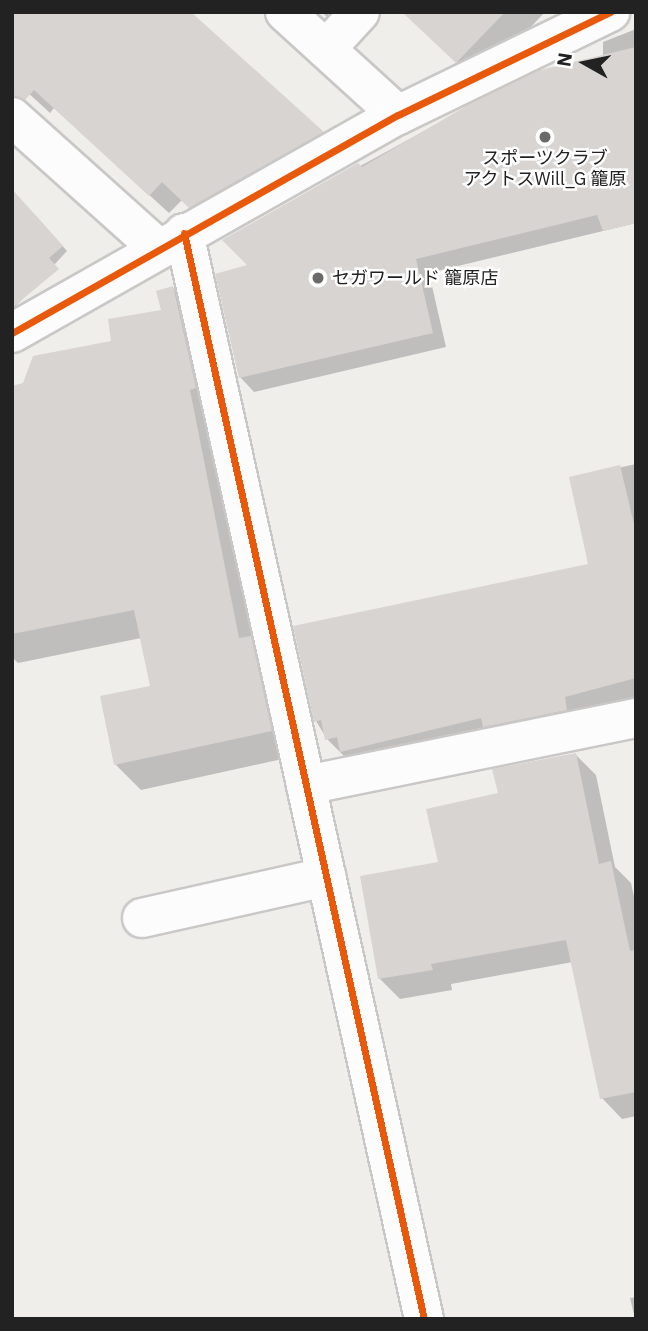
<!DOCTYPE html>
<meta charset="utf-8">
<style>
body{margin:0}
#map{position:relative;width:648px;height:1331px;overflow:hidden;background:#f0eeeb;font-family:"IBM Plex Sans","Noto Sans JP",sans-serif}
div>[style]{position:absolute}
.shadow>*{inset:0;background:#0003}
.building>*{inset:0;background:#d7d4d2}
.roads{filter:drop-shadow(2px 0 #c9c8c7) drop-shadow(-2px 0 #c9c8c7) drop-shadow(0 2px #c9c8c7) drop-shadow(0 -2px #c9c8c7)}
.minor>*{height:38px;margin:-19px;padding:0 19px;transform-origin:19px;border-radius:19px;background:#fdfcfc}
.cycleway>*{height:7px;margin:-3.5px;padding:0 3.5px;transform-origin:3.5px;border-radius:3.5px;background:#e8590c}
.dots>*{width:19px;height:19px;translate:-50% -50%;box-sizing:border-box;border:4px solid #fff;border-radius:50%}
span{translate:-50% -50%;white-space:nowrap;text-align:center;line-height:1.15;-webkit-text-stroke:5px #fff;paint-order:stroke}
.poi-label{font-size:18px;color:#222}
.left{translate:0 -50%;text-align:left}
.frame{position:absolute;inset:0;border:14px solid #222;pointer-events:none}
.north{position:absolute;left:550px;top:28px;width:70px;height:70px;-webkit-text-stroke:5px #fff;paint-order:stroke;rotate:279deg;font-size:19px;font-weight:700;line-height:28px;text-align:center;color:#222}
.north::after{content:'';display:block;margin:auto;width:24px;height:32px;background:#222;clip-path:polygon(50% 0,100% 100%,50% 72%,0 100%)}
</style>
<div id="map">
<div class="shadow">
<div style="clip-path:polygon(184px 12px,341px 152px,209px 226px,182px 200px,169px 213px,54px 108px,50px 113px,12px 78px)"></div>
<div style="clip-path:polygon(322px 12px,334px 12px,328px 18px)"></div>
<div style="clip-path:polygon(430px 12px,545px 12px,478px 83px,440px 46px)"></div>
<div style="clip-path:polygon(636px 29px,636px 223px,429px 273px,446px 347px,254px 392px,240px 377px,250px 265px,225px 240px,468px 107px,603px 57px,603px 42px)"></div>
<div style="clip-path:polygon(12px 201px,36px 216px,67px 251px,12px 310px)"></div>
<div style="clip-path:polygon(173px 288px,198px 313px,296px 756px,141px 790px,116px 765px,152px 687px,141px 638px,18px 663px,12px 657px,12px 533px,25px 385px,113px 343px,163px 312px)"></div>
<div style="clip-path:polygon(636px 464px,636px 701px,346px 758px,327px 739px,316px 721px,590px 565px,571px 478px)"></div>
<div style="clip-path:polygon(575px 754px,596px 775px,615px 867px,631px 883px,636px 906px,636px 1116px,622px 1119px,602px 1098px,573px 962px,451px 984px,452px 990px,400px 999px,380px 979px,440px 863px,500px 795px)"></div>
<div style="clip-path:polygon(636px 1297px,636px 1319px,635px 1319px,630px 1298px)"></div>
</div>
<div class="building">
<div style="clip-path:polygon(12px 12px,191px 12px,324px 132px,189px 208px,162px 182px,149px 196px,34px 90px,25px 100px,12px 96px)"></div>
<div style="clip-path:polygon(402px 12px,505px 12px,456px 63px)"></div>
<div style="clip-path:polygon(636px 47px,636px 223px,603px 231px,597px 215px,416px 259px,433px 333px,239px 378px,215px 274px,247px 265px,222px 240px,358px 163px,362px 167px,468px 105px,540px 70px)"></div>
<div style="clip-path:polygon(12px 189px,63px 246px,49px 258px,59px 269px,12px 308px)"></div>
<div style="clip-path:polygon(173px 286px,196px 388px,190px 390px,239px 638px,251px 636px,272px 731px,114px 765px,100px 696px,150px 686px,134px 610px,12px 634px,12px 386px,23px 383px,33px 356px,111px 341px,108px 319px,161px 310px,156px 291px)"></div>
<div style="clip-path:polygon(620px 465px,636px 533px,636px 678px,565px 697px,567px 710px,483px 727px,481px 718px,340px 752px,337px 737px,325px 740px,321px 720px,314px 722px,293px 626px,588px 564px,569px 477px)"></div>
<div style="clip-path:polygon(576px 753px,599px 864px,611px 861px,630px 951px,636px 950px,636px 1092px,600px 1099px,566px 940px,431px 964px,433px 970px,378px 979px,360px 876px,438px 862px,426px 809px,498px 793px,492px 769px)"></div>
</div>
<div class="roads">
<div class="minor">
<div style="left:285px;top:12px;width:153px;rotate:42.3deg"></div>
<div style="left:326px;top:49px;width:50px;rotate:-47.4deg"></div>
<div style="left:12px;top:117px;width:196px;rotate:41.9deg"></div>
<div style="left:184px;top:233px;width:1112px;rotate:77.54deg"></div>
<div style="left:12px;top:333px;width:443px;rotate:-29.5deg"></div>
<div style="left:398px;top:115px;width:236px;rotate:-25.9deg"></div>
<div style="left:306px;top:785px;width:337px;rotate:-11.5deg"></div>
<div style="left:142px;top:918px;width:189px;rotate:-12.6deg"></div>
</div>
</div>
<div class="cycleway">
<div style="left:184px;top:233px;width:1112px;rotate:77.54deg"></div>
<div style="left:12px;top:333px;width:443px;rotate:-29.5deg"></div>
<div style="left:398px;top:115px;width:236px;rotate:-25.9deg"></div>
</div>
<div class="dots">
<div style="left:545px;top:137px;background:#6a6968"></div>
<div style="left:318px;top:278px;background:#6a6968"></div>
</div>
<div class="poi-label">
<span style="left:545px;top:169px">スポーツクラブ<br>アクトスWill_G 籠原</span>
<span class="left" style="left:332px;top:278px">セガワールド 籠原店</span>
</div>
<div class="frame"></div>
<div class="north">N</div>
</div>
